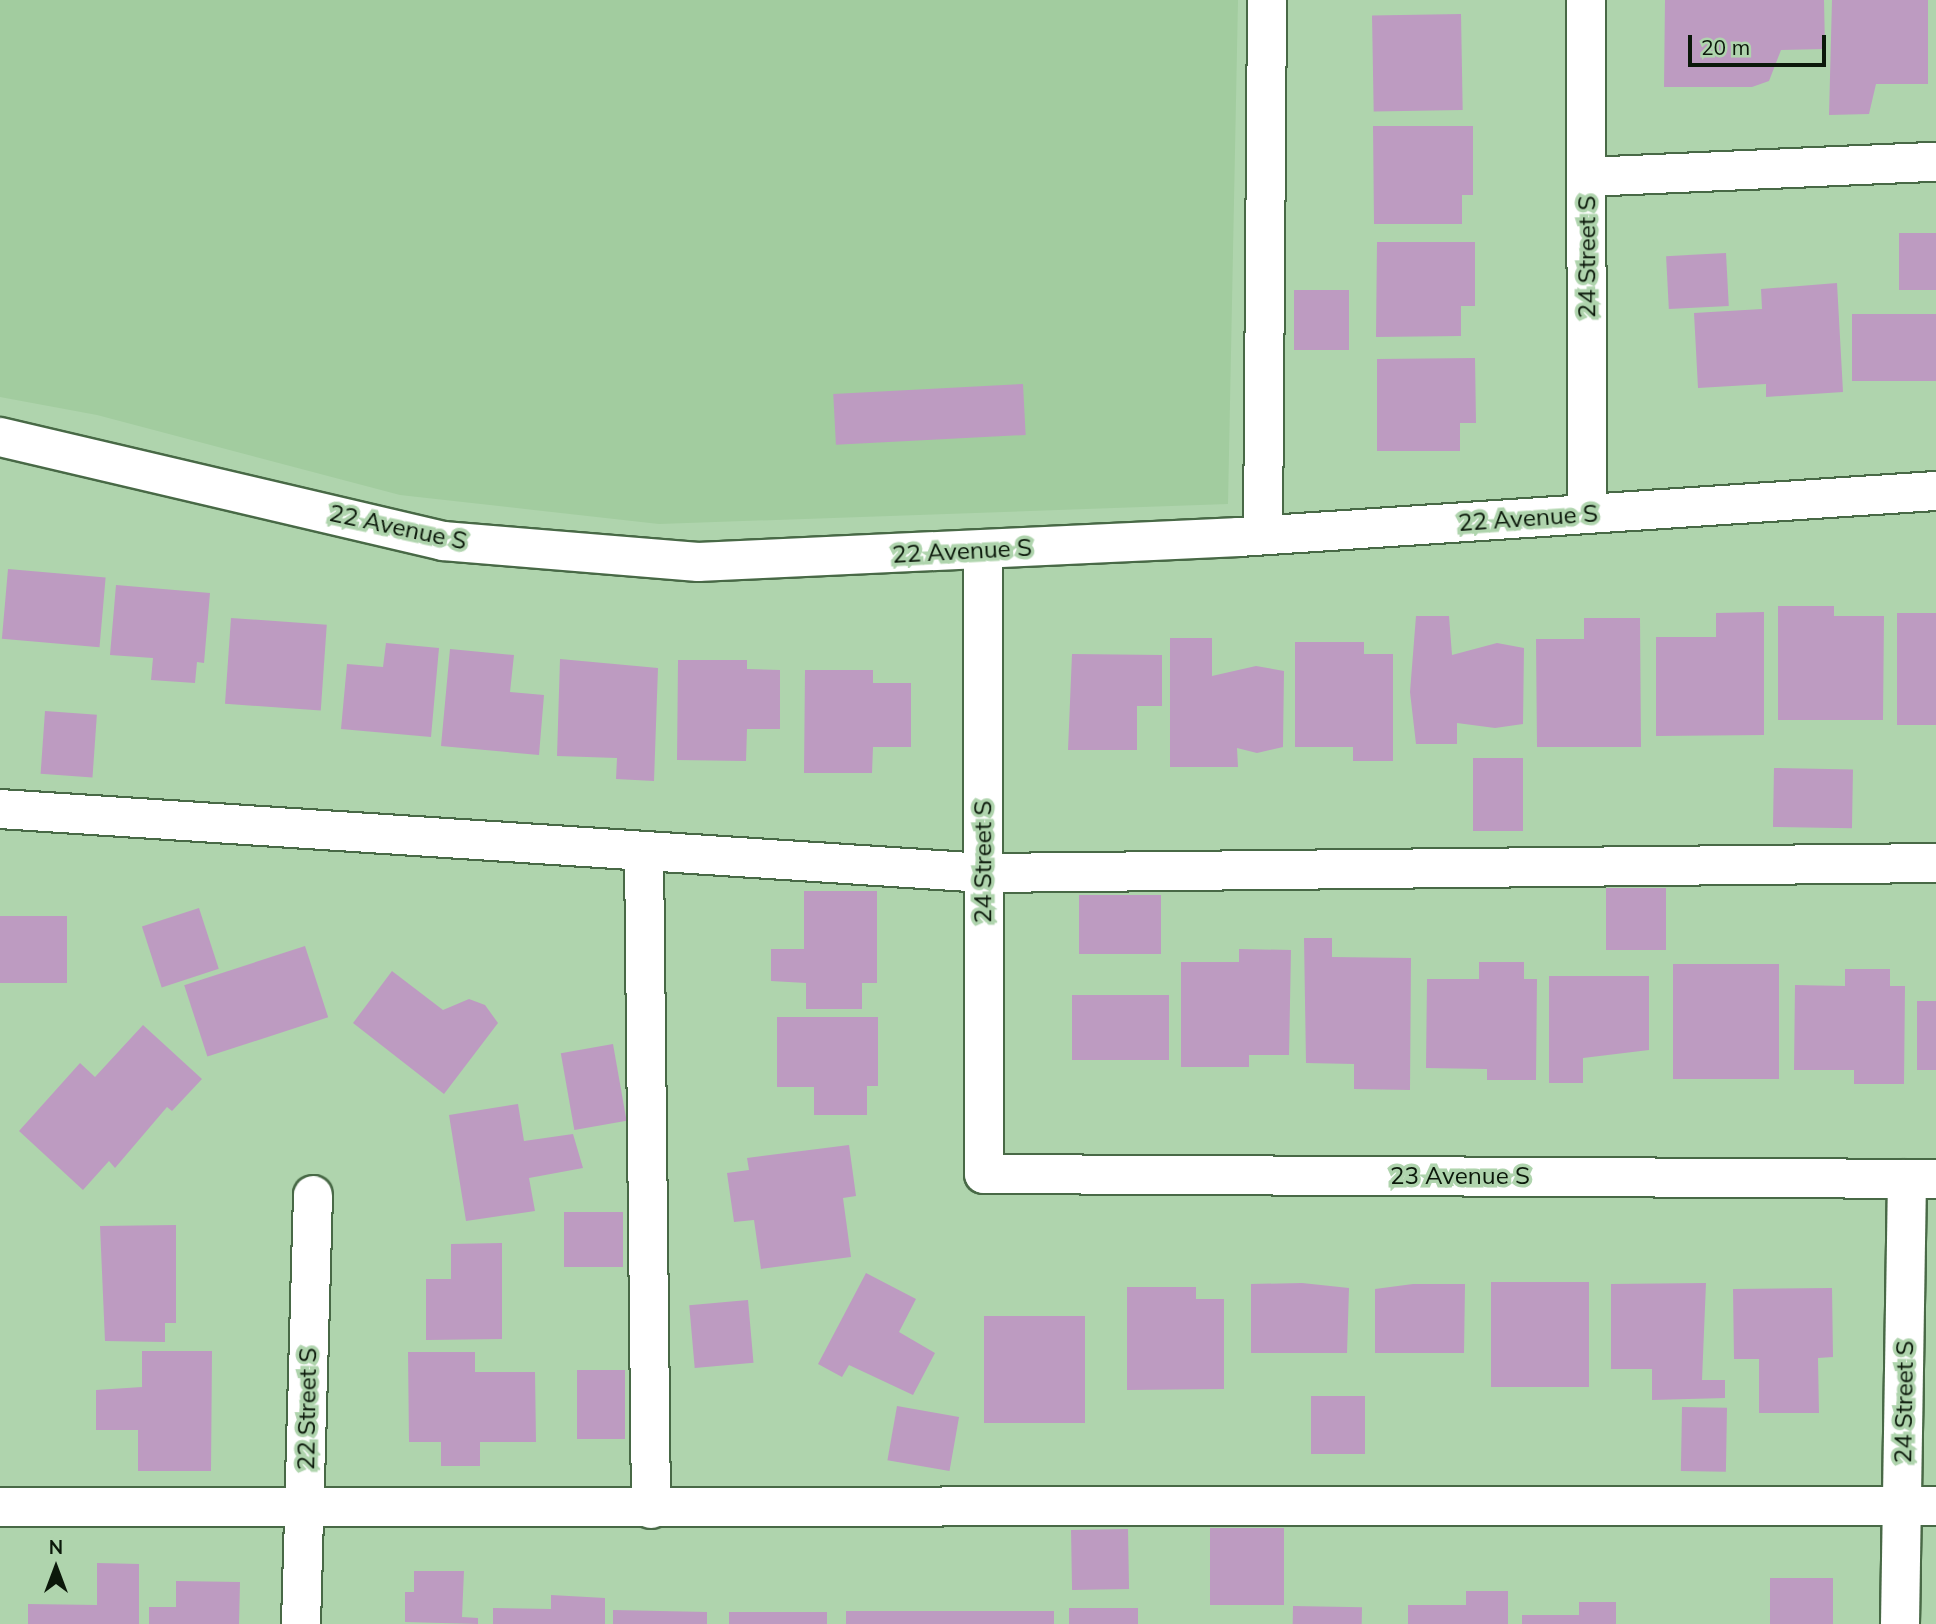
<!DOCTYPE html>
<style>
body{margin:0}
#map{position:relative;width:1936px;height:1624px;overflow:hidden;background:#afd4ad;font-family:Mulish,sans-serif}
div>[style]{position:absolute}
.built>*{inset:0;background:#a2cc9f}
.building>*{inset:0;background:#bd9bc1;transform-origin:0 0}
.roads{filter:drop-shadow(2px 0 #486946) drop-shadow(-2px 0 #486946) drop-shadow(0 2px #486946) drop-shadow(0 -2px #486946)}
.minor>*{height:38px;margin:-19px;padding:0 19px;transform-origin:19px;border-radius:19px;background:#fff}
span{translate:-50% -50%;white-space:nowrap;text-align:center;line-height:1.15;-webkit-text-stroke:7px #afd4ad;paint-order:stroke}
.street-label{font-size:24px;color:#0b180a}
.north{position:absolute;left:21px;top:1533px;width:70px;height:70px;-webkit-text-stroke:5px #afd4ad;paint-order:stroke;rotate:0deg;font-size:19px;font-weight:700;line-height:28px;text-align:center;color:#0b180a}
.north::after{content:'';display:block;margin:auto;width:24px;height:32px;background:#0b180a;clip-path:polygon(50% 0,100% 100%,50% 72%,0 100%)}
.scale{position:absolute;left:1688px;top:35px;width:138px;height:32px;box-sizing:border-box;border:4px solid #0b180a;border-top:0;padding-left:9px;font-size:21px;line-height:24px;white-space:nowrap;color:#0b180a;-webkit-text-stroke:5px #afd4ad;paint-order:stroke}
</style>
<div id="map">
<div class="built">
<div style="clip-path:polygon(0 0,1238px 0,1228px 504px,659px 524px,400px 495px,97px 415px,0 397px)"></div>
</div>
<div class="building">
<div style="clip-path:polygon(1665px 0,1824px 0,1825px 49px,1781px 50px,1769px 81px,1752px 87px,1664px 87px)"></div>
<div style="clip-path:polygon(1832px 0,1928px 0,1928px 84px,1876px 84px,1869px 114px,1829px 115px)"></div>
<div style="left:1461px;top:14px;width:96px;height:89px;rotate:89deg"></div>
<div style="clip-path:polygon(1373px 126px,1473px 126px,1473px 195px,1462px 195px,1462px 224px,1374px 224px)"></div>
<div style="left:1936px;top:233px;width:57px;height:37px;rotate:90deg"></div>
<div style="clip-path:polygon(1377px 242px,1475px 242px,1475px 306px,1461px 306px,1461px 336px,1376px 337px)"></div>
<div style="left:1726px;top:253px;width:53px;height:60px;rotate:87deg"></div>
<div style="clip-path:polygon(1837px 283px,1843px 392px,1766px 397px,1766px 384px,1698px 388px,1694px 313px,1762px 309px,1761px 289px)"></div>
<div style="left:1294px;top:290px;width:55px;height:60px"></div>
<div style="left:1936px;top:314px;width:67px;height:84px;rotate:90deg"></div>
<div style="clip-path:polygon(1475px 358px,1476px 423px,1460px 423px,1460px 451px,1377px 451px,1377px 359px)"></div>
<div style="left:1023px;top:384px;width:51px;height:190px;rotate:87deg"></div>
<div style="left:8px;top:569px;width:98px;height:70px;rotate:5deg"></div>
<div style="clip-path:polygon(116px 585px,210px 593px,204px 663px,197px 662px,195px 683px,151px 680px,153px 658px,110px 655px)"></div>
<div style="clip-path:polygon(1778px 606px,1834px 606px,1834px 616px,1884px 616px,1883px 720px,1778px 720px)"></div>
<div style="clip-path:polygon(1764px 612px,1764px 735px,1656px 736px,1656px 637px,1716px 637px,1716px 613px)"></div>
<div style="left:1897px;top:613px;width:39px;height:112px"></div>
<div style="clip-path:polygon(1416px 616px,1449px 616px,1452px 655px,1497px 643px,1524px 648px,1523px 724px,1495px 728px,1457px 723px,1457px 744px,1416px 744px,1410px 692px)"></div>
<div style="left:231px;top:618px;width:96px;height:86px;rotate:4deg"></div>
<div style="clip-path:polygon(1584px 618px,1640px 618px,1641px 747px,1537px 747px,1536px 639px,1584px 639px)"></div>
<div style="clip-path:polygon(1170px 638px,1212px 638px,1212px 676px,1256px 666px,1284px 671px,1283px 747px,1257px 753px,1237px 748px,1238px 767px,1170px 767px)"></div>
<div style="clip-path:polygon(1295px 642px,1364px 642px,1364px 654px,1393px 654px,1393px 761px,1353px 761px,1353px 747px,1295px 747px)"></div>
<div style="clip-path:polygon(386px 643px,439px 648px,431px 737px,341px 729px,347px 664px,383px 667px)"></div>
<div style="clip-path:polygon(450px 649px,514px 655px,510px 692px,544px 695px,539px 755px,441px 746px)"></div>
<div style="clip-path:polygon(1072px 654px,1162px 655px,1162px 706px,1137px 706px,1137px 750px,1068px 750px)"></div>
<div style="clip-path:polygon(560px 659px,658px 668px,654px 781px,616px 779px,617px 758px,557px 756px)"></div>
<div style="clip-path:polygon(678px 660px,747px 660px,747px 669px,780px 670px,780px 729px,747px 729px,746px 761px,677px 760px)"></div>
<div style="clip-path:polygon(805px 670px,873px 670px,873px 683px,911px 683px,911px 747px,873px 747px,872px 773px,804px 773px)"></div>
<div style="left:45px;top:711px;width:52px;height:63px;rotate:4deg"></div>
<div style="left:1523px;top:758px;width:73px;height:50px;rotate:90deg"></div>
<div style="left:1774px;top:768px;width:79px;height:59px;rotate:1deg"></div>
<div style="left:1606px;top:888px;width:60px;height:62px"></div>
<div style="clip-path:polygon(804px 891px,877px 891px,877px 983px,862px 983px,862px 1009px,806px 1009px,806px 983px,771px 981px,771px 949px,804px 949px)"></div>
<div style="left:1079px;top:895px;width:82px;height:59px"></div>
<div style="left:199px;top:908px;width:64px;height:60px;rotate:72deg"></div>
<div style="left:67px;top:916px;width:67px;height:67px;rotate:90deg"></div>
<div style="clip-path:polygon(1304px 938px,1332px 938px,1332px 957px,1411px 958px,1410px 1090px,1354px 1089px,1354px 1064px,1306px 1063px)"></div>
<div style="left:305px;top:946px;width:75px;height:127px;rotate:72deg"></div>
<div style="clip-path:polygon(1239px 949px,1291px 950px,1289px 1055px,1249px 1055px,1249px 1067px,1181px 1067px,1181px 962px,1239px 962px)"></div>
<div style="clip-path:polygon(1479px 962px,1524px 962px,1524px 979px,1537px 979px,1536px 1080px,1487px 1080px,1487px 1069px,1426px 1068px,1427px 979px,1479px 979px)"></div>
<div style="left:1673px;top:964px;width:106px;height:115px"></div>
<div style="clip-path:polygon(1845px 969px,1890px 969px,1890px 986px,1905px 986px,1904px 1084px,1854px 1084px,1854px 1070px,1794px 1070px,1795px 985px,1845px 986px)"></div>
<div style="clip-path:polygon(392px 971px,443px 1010px,469px 999px,485px 1005px,498px 1023px,444px 1094px,353px 1023px)"></div>
<div style="clip-path:polygon(1549px 976px,1649px 976px,1649px 1050px,1583px 1058px,1583px 1083px,1549px 1083px)"></div>
<div style="left:1072px;top:995px;width:97px;height:65px"></div>
<div style="left:1917px;top:1001px;width:19px;height:69px"></div>
<div style="clip-path:polygon(777px 1017px,878px 1017px,878px 1086px,867px 1086px,867px 1115px,814px 1115px,814px 1087px,777px 1087px)"></div>
<div style="clip-path:polygon(143px 1025px,202px 1079px,172px 1111px,167px 1107px,115px 1168px,109px 1161px,83px 1190px,19px 1131px,80px 1063px,95px 1077px)"></div>
<div style="left:613px;top:1044px;width:78px;height:53px;rotate:80deg"></div>
<div style="clip-path:polygon(518px 1104px,524px 1141px,573px 1134px,583px 1168px,529px 1178px,535px 1211px,466px 1221px,449px 1115px)"></div>
<div style="clip-path:polygon(849px 1145px,856px 1196px,843px 1198px,851px 1257px,761px 1269px,754px 1220px,734px 1222px,727px 1173px,749px 1170px,747px 1158px)"></div>
<div style="left:564px;top:1212px;width:59px;height:55px"></div>
<div style="clip-path:polygon(176px 1225px,176px 1323px,165px 1323px,165px 1342px,105px 1341px,100px 1226px)"></div>
<div style="clip-path:polygon(502px 1243px,502px 1339px,426px 1340px,426px 1279px,451px 1279px,451px 1244px)"></div>
<div style="clip-path:polygon(866px 1273px,916px 1299px,899px 1332px,935px 1353px,913px 1395px,849px 1365px,842px 1377px,818px 1364px)"></div>
<div style="left:1491px;top:1282px;width:98px;height:105px"></div>
<div style="clip-path:polygon(1302px 1283px,1349px 1288px,1347px 1353px,1251px 1353px,1251px 1284px)"></div>
<div style="clip-path:polygon(1706px 1283px,1702px 1380px,1725px 1380px,1725px 1398px,1652px 1400px,1652px 1369px,1611px 1369px,1611px 1284px)"></div>
<div style="clip-path:polygon(1413px 1284px,1465px 1284px,1464px 1353px,1375px 1353px,1375px 1289px)"></div>
<div style="clip-path:polygon(1127px 1287px,1196px 1287px,1196px 1299px,1224px 1299px,1224px 1389px,1127px 1390px)"></div>
<div style="clip-path:polygon(1832px 1288px,1833px 1357px,1818px 1358px,1819px 1413px,1759px 1413px,1759px 1359px,1734px 1359px,1733px 1289px)"></div>
<div style="left:748px;top:1300px;width:63px;height:59px;rotate:85deg"></div>
<div style="left:984px;top:1316px;width:101px;height:107px"></div>
<div style="clip-path:polygon(142px 1351px,212px 1351px,211px 1471px,138px 1471px,138px 1430px,96px 1430px,96px 1390px,142px 1387px)"></div>
<div style="clip-path:polygon(408px 1352px,475px 1352px,475px 1372px,535px 1372px,536px 1442px,480px 1442px,480px 1466px,441px 1466px,441px 1442px,409px 1442px)"></div>
<div style="left:577px;top:1370px;width:48px;height:69px"></div>
<div style="left:1311px;top:1396px;width:54px;height:58px"></div>
<div style="left:897px;top:1406px;width:63px;height:55px;rotate:10deg"></div>
<div style="left:1682px;top:1407px;width:45px;height:64px;rotate:1deg"></div>
<div style="left:1284px;top:1528px;width:77px;height:74px;rotate:90deg"></div>
<div style="left:1128px;top:1529px;width:60px;height:57px;rotate:89deg"></div>
<div style="clip-path:polygon(97px 1563px,139px 1564px,139px 1624px,28px 1624px,28px 1604px,97px 1605px)"></div>
<div style="clip-path:polygon(414px 1571px,464px 1571px,462px 1617px,478px 1618px,478px 1624px,405px 1622px,405px 1592px,414px 1592px)"></div>
<div style="left:1770px;top:1578px;width:63px;height:46px"></div>
<div style="clip-path:polygon(176px 1581px,240px 1582px,239px 1624px,149px 1624px,149px 1607px,176px 1607px)"></div>
<div style="clip-path:polygon(1466px 1591px,1508px 1591px,1508px 1624px,1408px 1624px,1408px 1605px,1466px 1605px)"></div>
<div style="clip-path:polygon(551px 1595px,605px 1598px,605px 1624px,493px 1624px,493px 1608px,551px 1609px)"></div>
<div style="clip-path:polygon(1579px 1602px,1616px 1602px,1616px 1624px,1522px 1624px,1522px 1615px,1579px 1615px)"></div>
<div style="left:1293px;top:1606px;width:69px;height:18px;rotate:1deg"></div>
<div style="left:1138px;top:1608px;width:16px;height:69px;rotate:90deg"></div>
<div style="clip-path:polygon(613px 1610px,707px 1612px,707px 1624px,613px 1624px)"></div>
<div style="left:846px;top:1611px;width:208px;height:13px"></div>
<div style="left:729px;top:1612px;width:98px;height:12px"></div>
</div>
<div class="roads">
<div class="minor">
<div style="left:1586px;top:0;width:514px;rotate:89.89deg"></div>
<div style="left:1586px;top:177px;width:350px;rotate:-2.5deg"></div>
<div style="left:0;top:437px;width:455px;rotate:13.2deg"></div>
<div style="left:443px;top:541px;width:256px;rotate:4.7deg"></div>
<div style="left:698px;top:562px;width:542px;rotate:-2.65deg"></div>
<div style="left:1239px;top:537px;width:699px;rotate:-3.78deg"></div>
<div style="left:1263px;top:535px;width:535px;rotate:-89.57deg"></div>
<div style="left:983px;top:551px;width:623px;rotate:89.91deg"></div>
<div style="left:984px;top:1174px;width:952px;rotate:0.3deg"></div>
<div style="left:0;top:809px;width:986px;rotate:3.72deg"></div>
<div style="left:984px;top:873px;width:952px;rotate:-0.6deg"></div>
<div style="left:644px;top:851px;width:658px;rotate:89.39deg"></div>
<div style="left:0;top:1507px;width:1936px;rotate:-0.03deg"></div>
<div style="left:301px;top:1624px;width:429px;rotate:-88.4deg"></div>
<div style="left:1900px;top:1624px;width:445px;rotate:-89.1deg"></div>
</div>
</div>
<div class="street-label">
<span style="left:1587px;top:257px;rotate:-90deg">24 Street S</span>
<span style="left:1528px;top:518px;rotate:-4deg">22 Avenue S</span>
<span style="left:398px;top:527px;rotate:12deg">22 Avenue S</span>
<span style="left:962px;top:551px;rotate:-3deg">22 Avenue S</span>
<span style="left:983px;top:862px;rotate:-90deg">24 Street S</span>
<span style="left:1460px;top:1176px">23 Avenue S</span>
<span style="left:1904px;top:1402px;rotate:-89deg">24 Street S</span>
<span style="left:307px;top:1409px;rotate:-89deg">22 Street S</span>
</div>
<div class="north">N</div>
<div class="scale">20 m</div>
</div>
